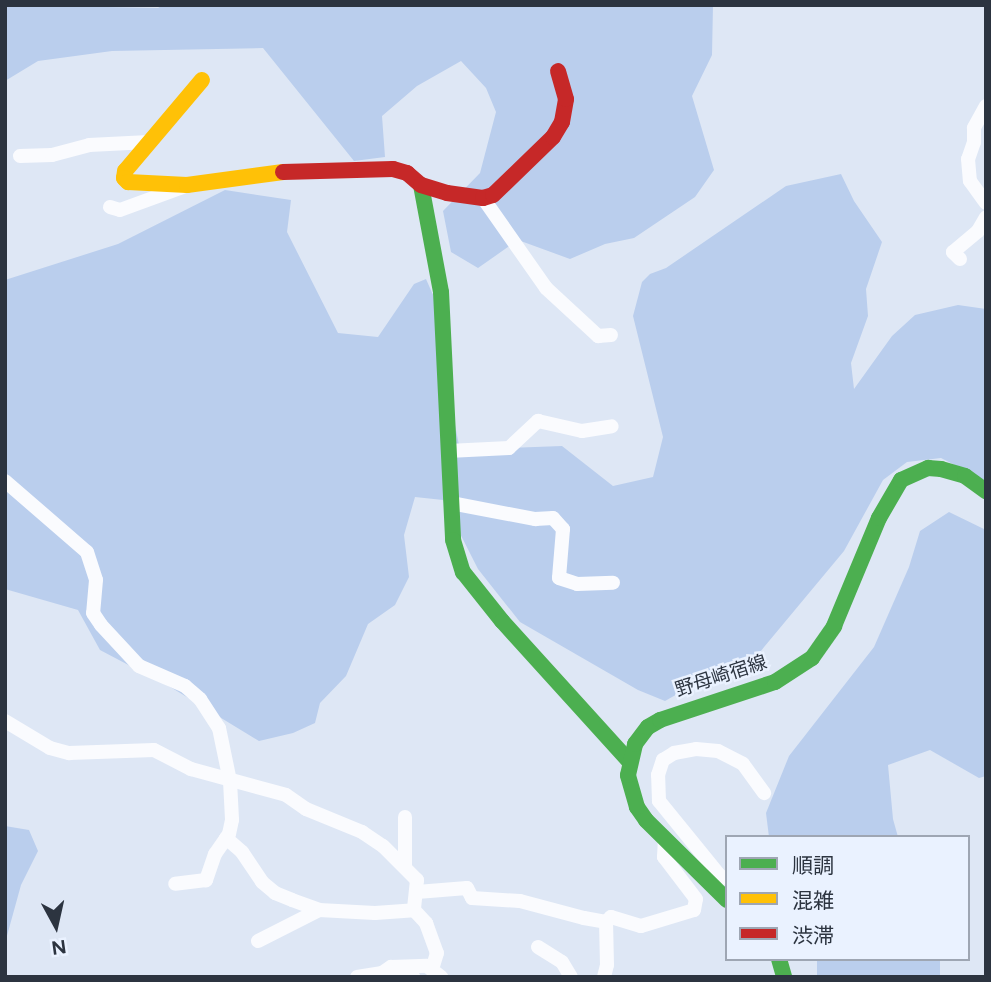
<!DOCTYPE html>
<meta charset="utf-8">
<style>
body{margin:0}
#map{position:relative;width:991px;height:982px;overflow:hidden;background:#dee7f5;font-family:Figtree,"Noto Sans JP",sans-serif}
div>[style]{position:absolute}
.green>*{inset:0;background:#baceed;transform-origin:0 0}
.street>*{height:14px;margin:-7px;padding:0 7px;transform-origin:7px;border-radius:7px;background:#fafbfe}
.fast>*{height:16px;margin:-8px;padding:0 8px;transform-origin:8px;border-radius:8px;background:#4caf50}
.slow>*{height:16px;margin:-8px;padding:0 8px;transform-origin:8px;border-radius:8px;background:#ffc107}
.jam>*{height:16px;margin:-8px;padding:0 8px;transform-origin:8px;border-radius:8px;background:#c62828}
span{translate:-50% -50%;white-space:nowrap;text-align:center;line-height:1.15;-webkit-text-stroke:5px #eaf2ff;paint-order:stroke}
.street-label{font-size:19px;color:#2c3440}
.frame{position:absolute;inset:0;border:7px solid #2c3440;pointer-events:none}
.legend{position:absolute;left:725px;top:835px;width:245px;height:126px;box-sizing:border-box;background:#eaf2ff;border:2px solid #9ea6b3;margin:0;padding:9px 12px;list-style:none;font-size:21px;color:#2c3440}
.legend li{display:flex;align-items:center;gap:14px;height:35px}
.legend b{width:35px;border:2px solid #9ea6b3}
.north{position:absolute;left:21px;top:891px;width:70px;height:70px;-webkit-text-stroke:5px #eaf2ff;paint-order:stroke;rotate:172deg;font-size:19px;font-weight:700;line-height:28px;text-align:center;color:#2c3440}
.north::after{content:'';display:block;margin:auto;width:24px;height:32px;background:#2c3440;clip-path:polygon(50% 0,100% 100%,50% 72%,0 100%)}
</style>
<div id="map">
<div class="green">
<div style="clip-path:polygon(5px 5px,158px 8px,163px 5px,713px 5px,712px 55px,692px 96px,714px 170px,695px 197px,634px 238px,605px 244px,570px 259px,518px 240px,478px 268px,451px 252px,443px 211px,480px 173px,496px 112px,486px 88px,461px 61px,417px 86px,382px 116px,385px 157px,354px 161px,263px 48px,112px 51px,38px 61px,5px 81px)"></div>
<div style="clip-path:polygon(841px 174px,854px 201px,882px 242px,866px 289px,868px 316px,851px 363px,854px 389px,892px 336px,915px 315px,958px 305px,986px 309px,986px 481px,941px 458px,907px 462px,883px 480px,844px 551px,745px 670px,688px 688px,665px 701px,638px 690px,520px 622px,478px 569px,443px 500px,415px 497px,404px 535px,409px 577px,395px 605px,368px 624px,346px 676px,320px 703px,315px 723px,293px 733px,259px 741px,172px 688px,100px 650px,78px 610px,5px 589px,5px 280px,118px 244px,225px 190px,291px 200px,287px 232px,338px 333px,378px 337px,414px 284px,426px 279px,437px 304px,438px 341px,460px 450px,562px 446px,613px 486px,653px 477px,663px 437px,633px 316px,642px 282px,650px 274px,666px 268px,786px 186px)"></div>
<div style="clip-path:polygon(949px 512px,986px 530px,986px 776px,979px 778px,930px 750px,888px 765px,893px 819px,898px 837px,769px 837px,766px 813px,789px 756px,874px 647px,909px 567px,920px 531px)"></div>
<div style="clip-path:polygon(5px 826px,29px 830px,38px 851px,21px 885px,5px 943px)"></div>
<div style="left:817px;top:959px;width:123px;height:18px"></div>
</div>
<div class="street">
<div style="left:986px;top:106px;width:25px;rotate:119deg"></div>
<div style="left:974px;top:128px;width:14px;rotate:90deg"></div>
<div style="left:974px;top:142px;width:18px;rotate:109deg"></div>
<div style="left:968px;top:159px;width:22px;rotate:85deg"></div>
<div style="left:970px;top:181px;width:27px;rotate:54deg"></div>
<div style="left:20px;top:156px;width:32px;rotate:-2deg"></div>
<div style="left:52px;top:155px;width:38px;rotate:-15deg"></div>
<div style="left:89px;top:145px;width:60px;rotate:-2.9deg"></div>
<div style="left:483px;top:198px;width:110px;rotate:55deg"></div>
<div style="left:546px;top:288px;width:71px;rotate:42.7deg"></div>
<div style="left:598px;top:336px;width:13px;rotate:-4deg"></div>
<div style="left:110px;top:207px;width:10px;rotate:17deg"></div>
<div style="left:120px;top:210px;width:67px;rotate:-20.1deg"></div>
<div style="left:960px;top:259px;width:10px;rotate:-135deg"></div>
<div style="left:953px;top:252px;width:33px;rotate:-40deg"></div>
<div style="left:978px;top:231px;width:16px;rotate:-60deg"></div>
<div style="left:448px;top:451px;width:61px;rotate:-2.8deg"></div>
<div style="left:509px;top:448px;width:40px;rotate:-43deg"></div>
<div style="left:538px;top:421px;width:45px;rotate:12.8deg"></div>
<div style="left:582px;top:431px;width:30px;rotate:-9deg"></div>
<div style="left:5px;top:481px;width:108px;rotate:40.9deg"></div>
<div style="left:87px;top:552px;width:29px;rotate:72deg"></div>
<div style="left:96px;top:580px;width:33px;rotate:95deg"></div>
<div style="left:93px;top:613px;width:14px;rotate:56deg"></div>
<div style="left:101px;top:625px;width:56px;rotate:47.2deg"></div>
<div style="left:139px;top:666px;width:50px;rotate:23.5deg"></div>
<div style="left:185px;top:686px;width:20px;rotate:41deg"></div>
<div style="left:200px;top:699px;width:35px;rotate:57deg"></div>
<div style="left:219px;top:728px;width:54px;rotate:78.3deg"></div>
<div style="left:230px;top:781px;width:39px;rotate:87deg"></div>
<div style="left:232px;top:820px;width:14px;rotate:102deg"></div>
<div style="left:229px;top:834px;width:24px;rotate:125deg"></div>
<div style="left:215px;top:854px;width:28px;rotate:109deg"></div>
<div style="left:206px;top:880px;width:31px;rotate:173deg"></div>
<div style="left:451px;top:503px;width:86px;rotate:10.8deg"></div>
<div style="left:535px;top:519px;width:18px;rotate:-3deg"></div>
<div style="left:553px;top:518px;width:15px;rotate:48deg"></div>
<div style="left:563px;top:529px;width:49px;rotate:94.7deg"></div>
<div style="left:559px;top:578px;width:19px;rotate:18deg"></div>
<div style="left:577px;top:584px;width:36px;rotate:-2deg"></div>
<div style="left:5px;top:721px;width:52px;rotate:31deg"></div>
<div style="left:50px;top:748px;width:20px;rotate:15deg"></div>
<div style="left:69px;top:753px;width:85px;rotate:-2deg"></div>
<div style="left:154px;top:750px;width:42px;rotate:27.2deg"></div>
<div style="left:191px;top:769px;width:98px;rotate:15.3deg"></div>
<div style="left:286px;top:795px;width:24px;rotate:35deg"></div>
<div style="left:306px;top:809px;width:61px;rotate:22.3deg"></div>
<div style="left:362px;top:832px;width:25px;rotate:34deg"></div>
<div style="left:383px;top:846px;width:48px;rotate:45deg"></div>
<div style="left:417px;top:880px;width:30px;rotate:96deg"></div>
<div style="left:414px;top:910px;width:18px;rotate:47deg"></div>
<div style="left:426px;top:923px;width:32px;rotate:70deg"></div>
<div style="left:437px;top:953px;width:17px;rotate:107deg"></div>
<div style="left:226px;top:838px;width:21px;rotate:41deg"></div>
<div style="left:242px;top:852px;width:36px;rotate:56deg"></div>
<div style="left:262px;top:882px;width:17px;rotate:40deg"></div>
<div style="left:275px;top:893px;width:18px;rotate:22deg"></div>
<div style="left:292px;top:900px;width:29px;rotate:20deg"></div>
<div style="left:319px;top:910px;width:56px;rotate:3.1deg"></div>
<div style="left:375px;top:913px;width:39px;rotate:-4deg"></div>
<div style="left:405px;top:866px;width:49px;rotate:-90deg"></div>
<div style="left:716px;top:889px;width:14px;rotate:-73deg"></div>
<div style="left:720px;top:876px;width:97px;rotate:-129.1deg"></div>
<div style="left:659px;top:801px;width:26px;rotate:-92deg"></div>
<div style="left:658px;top:775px;width:16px;rotate:-72deg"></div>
<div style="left:663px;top:760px;width:13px;rotate:-32deg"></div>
<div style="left:674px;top:753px;width:22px;rotate:-10deg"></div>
<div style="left:696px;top:749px;width:22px;rotate:5deg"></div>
<div style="left:718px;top:751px;width:28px;rotate:27deg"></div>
<div style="left:743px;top:764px;width:36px;rotate:54deg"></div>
<div style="left:417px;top:892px;width:50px;rotate:-4.6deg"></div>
<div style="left:467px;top:888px;width:11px;rotate:63deg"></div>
<div style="left:472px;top:898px;width:48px;rotate:3.6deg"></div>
<div style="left:520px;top:901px;width:66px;rotate:14.9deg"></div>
<div style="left:584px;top:918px;width:22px;rotate:10deg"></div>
<div style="left:606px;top:922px;width:7px;rotate:-45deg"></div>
<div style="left:611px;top:917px;width:31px;rotate:17deg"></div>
<div style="left:641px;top:926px;width:55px;rotate:-16.8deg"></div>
<div style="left:694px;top:910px;width:11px;rotate:-80deg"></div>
<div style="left:696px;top:899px;width:53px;rotate:-127.3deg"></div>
<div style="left:664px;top:857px;width:19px;rotate:-87deg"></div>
<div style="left:258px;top:941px;width:68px;rotate:-26.9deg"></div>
<div style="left:538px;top:947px;width:28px;rotate:32deg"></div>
<div style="left:562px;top:962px;width:17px;rotate:59deg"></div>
<div style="left:382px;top:973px;width:11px;rotate:-34deg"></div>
<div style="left:391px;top:967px;width:36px;rotate:-2deg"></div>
<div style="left:427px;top:966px;width:18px;rotate:38deg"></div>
<div style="left:357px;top:977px;width:32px;rotate:-9deg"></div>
<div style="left:389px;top:972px;width:25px;rotate:12deg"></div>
<div style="left:604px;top:977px;width:12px;rotate:-76deg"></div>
<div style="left:607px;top:965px;width:43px;rotate:-91.3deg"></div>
</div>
<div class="fast">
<div style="left:421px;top:185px;width:109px;rotate:79.4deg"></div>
<div style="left:441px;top:292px;width:248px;rotate:87.2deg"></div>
<div style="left:453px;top:540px;width:34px;rotate:73deg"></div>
<div style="left:463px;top:572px;width:63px;rotate:51.5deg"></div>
<div style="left:502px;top:621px;width:189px;rotate:47.8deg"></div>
<div style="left:727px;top:900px;width:114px;rotate:-135.4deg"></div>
<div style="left:646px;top:820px;width:16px;rotate:-125deg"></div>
<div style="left:637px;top:807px;width:33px;rotate:-106deg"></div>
<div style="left:628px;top:775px;width:32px;rotate:-77deg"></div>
<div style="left:635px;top:744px;width:21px;rotate:-53deg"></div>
<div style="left:648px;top:727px;width:14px;rotate:-30deg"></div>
<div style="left:660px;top:720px;width:121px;rotate:-18.3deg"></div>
<div style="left:775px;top:682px;width:44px;rotate:-33deg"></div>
<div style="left:812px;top:658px;width:39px;rotate:-55deg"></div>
<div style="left:834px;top:626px;width:117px;rotate:-67.4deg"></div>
<div style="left:879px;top:518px;width:44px;rotate:-59.9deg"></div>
<div style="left:901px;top:480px;width:30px;rotate:-24deg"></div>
<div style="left:928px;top:468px;width:13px;rotate:4deg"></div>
<div style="left:941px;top:469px;width:25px;rotate:16deg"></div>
<div style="left:965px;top:476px;width:26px;rotate:36deg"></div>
<div style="left:779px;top:959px;width:19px;rotate:74deg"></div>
</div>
<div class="slow">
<div style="left:202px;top:80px;width:119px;rotate:130.2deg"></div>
<div style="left:125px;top:171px;width:7px;rotate:98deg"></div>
<div style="left:124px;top:178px;width:6px;rotate:45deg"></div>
<div style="left:128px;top:182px;width:59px;rotate:2.9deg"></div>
<div style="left:187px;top:185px;width:97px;rotate:-7.7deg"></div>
</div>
<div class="jam">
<div style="left:283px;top:172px;width:110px;rotate:-1.6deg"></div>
<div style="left:393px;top:169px;width:15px;rotate:16deg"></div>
<div style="left:407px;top:173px;width:18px;rotate:41deg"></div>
<div style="left:421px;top:185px;width:27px;rotate:17deg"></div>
<div style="left:447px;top:193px;width:36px;rotate:8deg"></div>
<div style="left:483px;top:198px;width:10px;rotate:-17deg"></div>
<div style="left:493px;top:195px;width:83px;rotate:-44deg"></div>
<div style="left:553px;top:137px;width:17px;rotate:-59deg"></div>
<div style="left:562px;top:122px;width:23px;rotate:-80deg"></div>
<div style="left:566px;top:99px;width:29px;rotate:-106deg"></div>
</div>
<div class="street-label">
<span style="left:721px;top:676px;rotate:-18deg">野母崎宿線</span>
</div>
<div class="frame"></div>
<ul class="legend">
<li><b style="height:9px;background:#4caf50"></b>順調</li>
<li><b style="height:9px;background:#ffc107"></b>混雑</li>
<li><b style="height:9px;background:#c62828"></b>渋滞</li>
</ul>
<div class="north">N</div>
</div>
